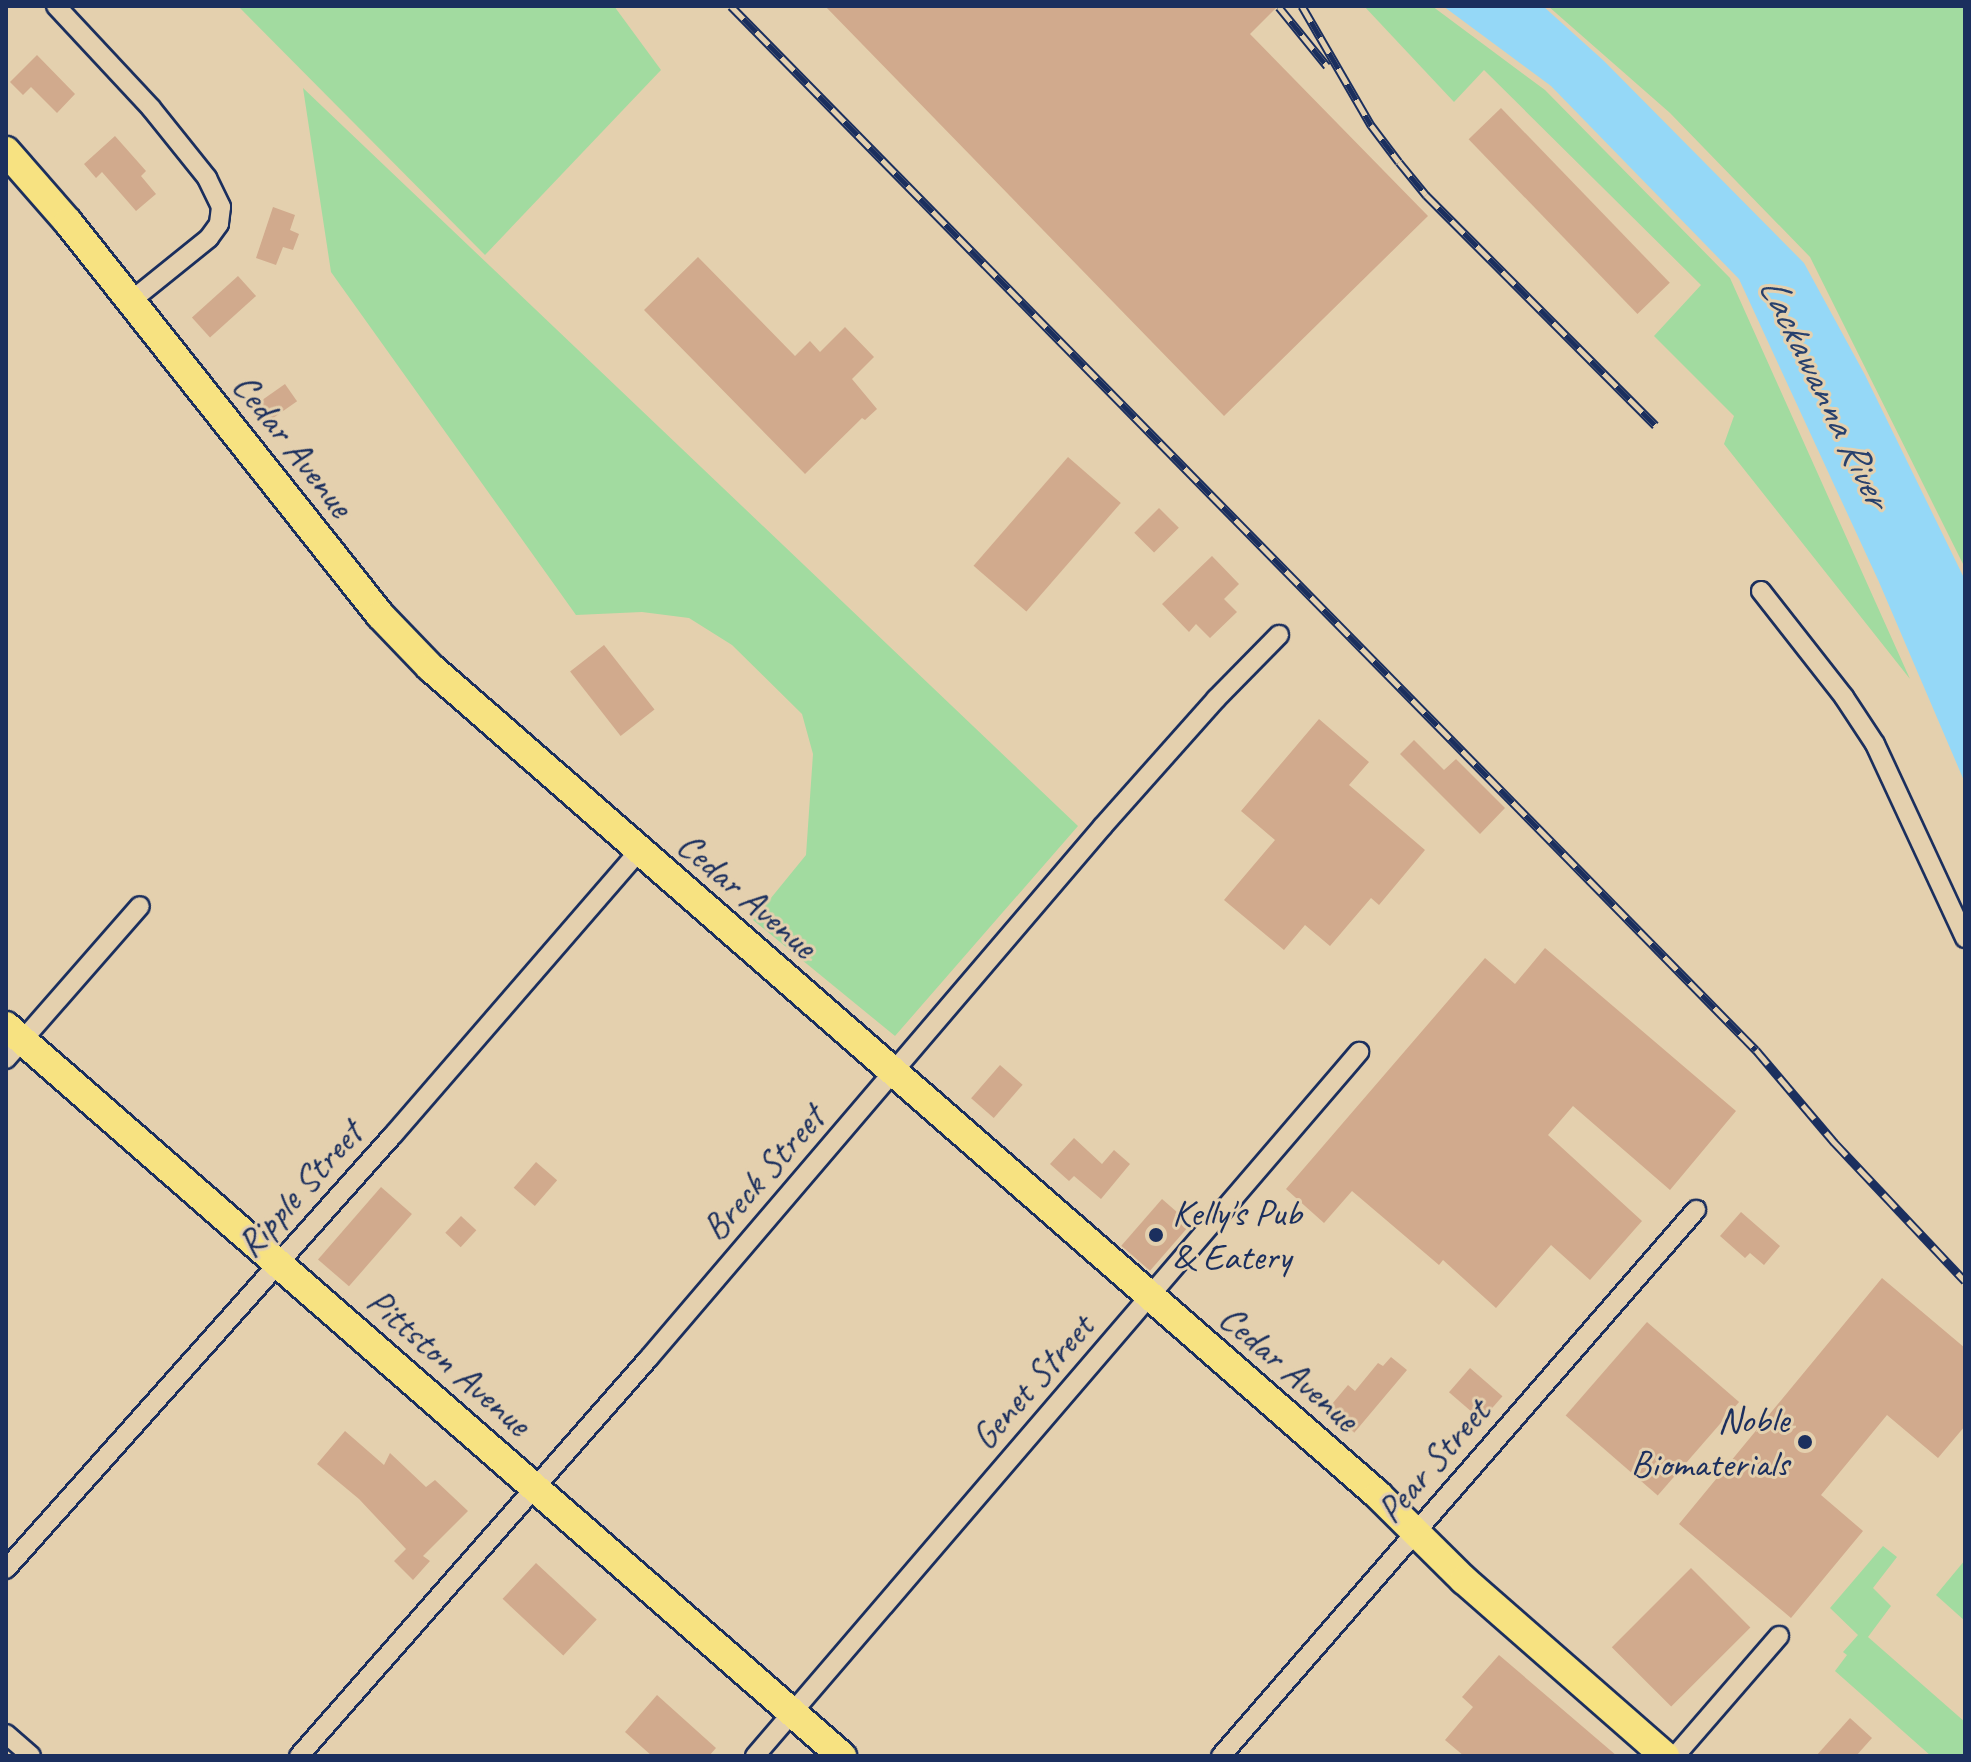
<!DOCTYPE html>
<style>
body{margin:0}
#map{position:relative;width:1971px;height:1762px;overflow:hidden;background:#e4d0ae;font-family:Caveat,sans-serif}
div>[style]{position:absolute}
.green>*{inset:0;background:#a2dba0}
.water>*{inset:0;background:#95d8f7}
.building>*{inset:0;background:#d1aa8d;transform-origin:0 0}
.roads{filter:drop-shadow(2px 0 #1b2f5e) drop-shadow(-2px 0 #1b2f5e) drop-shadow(0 2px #1b2f5e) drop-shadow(0 -2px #1b2f5e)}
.street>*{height:18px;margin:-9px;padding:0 9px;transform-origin:9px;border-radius:9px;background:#e4d0ae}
.primary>*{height:28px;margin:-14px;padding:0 14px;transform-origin:14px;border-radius:14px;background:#f7e281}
.rail>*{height:9px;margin-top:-4.5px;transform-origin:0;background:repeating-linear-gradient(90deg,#e4d0ae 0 18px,#1b2f5e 0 36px);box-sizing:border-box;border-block:2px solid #1b2f5e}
.dots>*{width:22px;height:22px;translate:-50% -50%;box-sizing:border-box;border:4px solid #e4d0ae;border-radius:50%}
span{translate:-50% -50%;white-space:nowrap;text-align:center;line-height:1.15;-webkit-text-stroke:6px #e4d0ae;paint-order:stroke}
.street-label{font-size:38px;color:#1b2f5e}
.poi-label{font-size:38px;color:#1b2f5e}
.left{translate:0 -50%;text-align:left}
.right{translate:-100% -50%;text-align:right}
.water-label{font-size:40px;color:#27406d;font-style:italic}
.frame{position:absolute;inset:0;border:8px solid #1b2f5e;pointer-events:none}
</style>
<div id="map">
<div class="green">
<div style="clip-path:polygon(238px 6px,614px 6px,661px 70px,485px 255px)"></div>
<div style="clip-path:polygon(1364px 6px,1432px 6px,1545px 90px,1730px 278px,1910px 679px,1724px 444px,1734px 416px,1654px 336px,1701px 285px,1484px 70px,1454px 102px)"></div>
<div style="clip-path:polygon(1548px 6px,1965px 6px,1965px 568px,1810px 257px,1670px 113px)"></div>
<div style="clip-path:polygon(303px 88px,1078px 826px,895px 1036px,753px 920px,806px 855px,813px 754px,802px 714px,732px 645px,689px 618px,642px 612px,576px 615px,331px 272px)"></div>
<div style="clip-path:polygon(1883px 1546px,1897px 1557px,1873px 1588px,1891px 1606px,1868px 1637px,1965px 1722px,1965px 1756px,1931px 1756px,1835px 1671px,1847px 1655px,1843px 1652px,1858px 1635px,1830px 1608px)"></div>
<div style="clip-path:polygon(1965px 1560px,1965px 1621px,1936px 1595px)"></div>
</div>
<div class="water">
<div style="clip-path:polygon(1443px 6px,1543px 6px,1604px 61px,1804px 263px,1865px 375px,1965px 580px,1965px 783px,1879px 582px,1739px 279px,1551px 86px)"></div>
</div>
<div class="building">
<div style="clip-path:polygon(825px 6px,1278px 6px,1250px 34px,1428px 216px,1224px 416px)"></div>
<div style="clip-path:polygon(37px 55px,75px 94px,57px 113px,31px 87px,23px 95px,10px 82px)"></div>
<div style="left:1501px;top:108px;width:243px;height:45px;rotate:46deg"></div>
<div style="clip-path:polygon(115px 136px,146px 171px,141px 176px,156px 194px,136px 211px,102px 172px,96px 178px,84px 164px)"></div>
<div style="clip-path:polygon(273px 207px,295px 215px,290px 230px,299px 234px,293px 250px,283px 247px,276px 265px,256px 258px)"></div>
<div style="clip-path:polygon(698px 257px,795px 356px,810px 341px,820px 352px,845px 327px,874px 357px,852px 379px,877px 409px,865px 420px,862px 418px,805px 474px,644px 310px)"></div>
<div style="left:238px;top:276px;width:27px;height:62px;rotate:48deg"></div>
<div style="left:285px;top:384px;width:21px;height:41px;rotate:55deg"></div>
<div style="left:1068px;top:457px;width:70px;height:144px;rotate:41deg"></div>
<div style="left:1159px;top:508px;width:28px;height:35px;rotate:45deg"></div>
<div style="clip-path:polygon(1212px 556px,1239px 584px,1224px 599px,1237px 612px,1210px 638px,1196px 624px,1189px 632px,1162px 604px)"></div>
<div style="left:604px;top:645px;width:82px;height:43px;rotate:52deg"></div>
<div style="clip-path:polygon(1319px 719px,1369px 762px,1349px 785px,1425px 850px,1379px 905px,1371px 898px,1330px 946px,1305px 925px,1284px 950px,1224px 900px,1275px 840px,1241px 811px)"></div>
<div style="clip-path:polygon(1414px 740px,1444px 770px,1456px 759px,1505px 808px,1480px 834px,1400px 754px)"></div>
<div style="clip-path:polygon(1545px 948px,1736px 1111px,1670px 1190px,1573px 1106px,1548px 1135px,1642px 1221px,1590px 1280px,1551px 1245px,1496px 1308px,1443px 1260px,1439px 1265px,1352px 1191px,1324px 1223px,1286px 1189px,1485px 958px,1515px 984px)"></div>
<div style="left:1000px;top:1065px;width:30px;height:44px;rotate:41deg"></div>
<div style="clip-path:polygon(1074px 1138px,1102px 1164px,1114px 1150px,1130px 1164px,1101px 1199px,1074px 1176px,1069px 1181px,1050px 1164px)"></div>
<div style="left:536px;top:1162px;width:28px;height:34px;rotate:41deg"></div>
<div style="left:381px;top:1187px;width:41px;height:96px;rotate:41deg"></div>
<div style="left:1162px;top:1199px;width:38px;height:62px;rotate:41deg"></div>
<div style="clip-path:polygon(1741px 1212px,1780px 1246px,1764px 1265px,1750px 1253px,1745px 1258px,1720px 1236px)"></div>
<div style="left:461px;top:1216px;width:21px;height:23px;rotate:43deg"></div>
<div style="clip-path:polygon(1882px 1278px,1965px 1348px,1965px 1426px,1938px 1458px,1887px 1415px,1821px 1495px,1863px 1531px,1791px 1618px,1679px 1524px)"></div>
<div style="left:1647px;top:1322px;width:122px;height:124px;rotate:41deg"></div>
<div style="clip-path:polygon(1391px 1357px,1407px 1370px,1354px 1433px,1327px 1410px,1348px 1385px,1355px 1391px,1378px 1363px,1383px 1366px)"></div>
<div style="left:1470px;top:1368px;width:43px;height:32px;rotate:41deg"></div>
<div style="clip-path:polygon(345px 1431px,384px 1465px,390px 1453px,426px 1487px,435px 1480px,468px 1511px,423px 1556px,430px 1561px,413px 1580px,394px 1561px,406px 1549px,359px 1499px,317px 1464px)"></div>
<div style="left:536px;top:1563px;width:83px;height:49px;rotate:43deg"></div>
<div style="left:1691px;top:1568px;width:84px;height:112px;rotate:45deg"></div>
<div style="clip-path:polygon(1499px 1655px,1617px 1756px,1464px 1756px,1445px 1740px,1473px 1707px,1462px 1697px)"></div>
<div style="clip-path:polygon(657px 1695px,716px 1748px,709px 1756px,652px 1756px,625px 1732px)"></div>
<div style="clip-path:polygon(1850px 1718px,1872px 1738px,1856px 1756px,1816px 1756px)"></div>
</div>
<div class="roads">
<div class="street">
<div style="left:56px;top:6px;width:139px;rotate:47deg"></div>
<div style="left:151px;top:108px;width:90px;rotate:51.3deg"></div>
<div style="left:207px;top:178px;width:32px;rotate:64deg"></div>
<div style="left:221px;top:207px;width:17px;rotate:97deg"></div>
<div style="left:219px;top:224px;width:17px;rotate:126deg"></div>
<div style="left:209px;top:238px;width:100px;rotate:141.1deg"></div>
<div style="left:1761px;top:591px;width:135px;rotate:51.9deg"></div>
<div style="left:1844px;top:697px;width:56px;rotate:56.6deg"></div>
<div style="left:1875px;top:744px;width:214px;rotate:65.1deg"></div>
<div style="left:6px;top:1059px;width:203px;rotate:-48.8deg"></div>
<div style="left:6px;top:1569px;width:581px;rotate:-48.28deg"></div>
<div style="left:393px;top:1135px;width:376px;rotate:-49.1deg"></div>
<div style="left:6px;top:1734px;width:33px;rotate:41deg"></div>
<div style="left:299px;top:1756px;width:529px;rotate:-48.68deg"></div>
<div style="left:648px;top:1359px;width:701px;rotate:-49.51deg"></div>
<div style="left:1103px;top:826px;width:170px;rotate:-48.3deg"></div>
<div style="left:1216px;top:699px;width:90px;rotate:-45.5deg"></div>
<div style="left:755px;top:1756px;width:928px;rotate:-49.37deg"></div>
<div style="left:1221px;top:1756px;width:724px;rotate:-48.98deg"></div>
<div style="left:1675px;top:1756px;width:159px;rotate:-49.1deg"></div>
</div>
<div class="primary">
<div style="left:6px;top:151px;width:94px;rotate:48.9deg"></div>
<div style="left:68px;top:222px;width:502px;rotate:51.55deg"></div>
<div style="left:380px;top:615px;width:72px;rotate:46.1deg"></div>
<div style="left:430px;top:667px;width:1259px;rotate:41.13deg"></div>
<div style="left:1378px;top:1495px;width:121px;rotate:44.7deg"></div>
<div style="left:1464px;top:1580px;width:267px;rotate:41.2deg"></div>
<div style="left:6px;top:1026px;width:1110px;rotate:41.13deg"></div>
</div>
</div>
<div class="rail">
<div style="left:731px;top:6px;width:1463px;rotate:45.53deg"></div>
<div style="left:1756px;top:1050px;width:121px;rotate:49.7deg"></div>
<div style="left:1834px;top:1142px;width:191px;rotate:46.7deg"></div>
<div style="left:1302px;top:6px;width:138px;rotate:59.9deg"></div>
<div style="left:1371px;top:125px;width:46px;rotate:52.9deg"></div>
<div style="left:1399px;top:162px;width:43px;rotate:50.7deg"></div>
<div style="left:1426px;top:195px;width:325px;rotate:45.1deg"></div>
<div style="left:1279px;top:7px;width:76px;rotate:50.9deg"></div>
</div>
<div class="dots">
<div style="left:1156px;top:1235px;background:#1b2f5e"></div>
<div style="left:1805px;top:1442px;background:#1b2f5e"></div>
</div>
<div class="street-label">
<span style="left:293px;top:445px;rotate:52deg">Cedar Avenue</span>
<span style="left:747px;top:895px;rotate:41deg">Cedar Avenue</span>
<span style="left:763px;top:1173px;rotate:-49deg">Breck Street</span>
<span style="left:299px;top:1189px;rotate:-48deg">Ripple Street</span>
<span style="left:449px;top:1362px;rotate:41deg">Pittston Avenue</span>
<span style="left:1289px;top:1368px;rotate:41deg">Cedar Avenue</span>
<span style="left:1032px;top:1382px;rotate:-49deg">Genet Street</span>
<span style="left:1433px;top:1461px;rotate:-49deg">Pear Street</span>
</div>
<div class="poi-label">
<span class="left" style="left:1172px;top:1235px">Kelly's Pub<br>&amp; Eatery</span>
<span class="right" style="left:1789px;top:1442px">Noble<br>Biomaterials</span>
</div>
<div class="water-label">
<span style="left:1825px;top:391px;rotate:64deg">Lackawanna River</span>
</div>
<div class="frame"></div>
</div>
